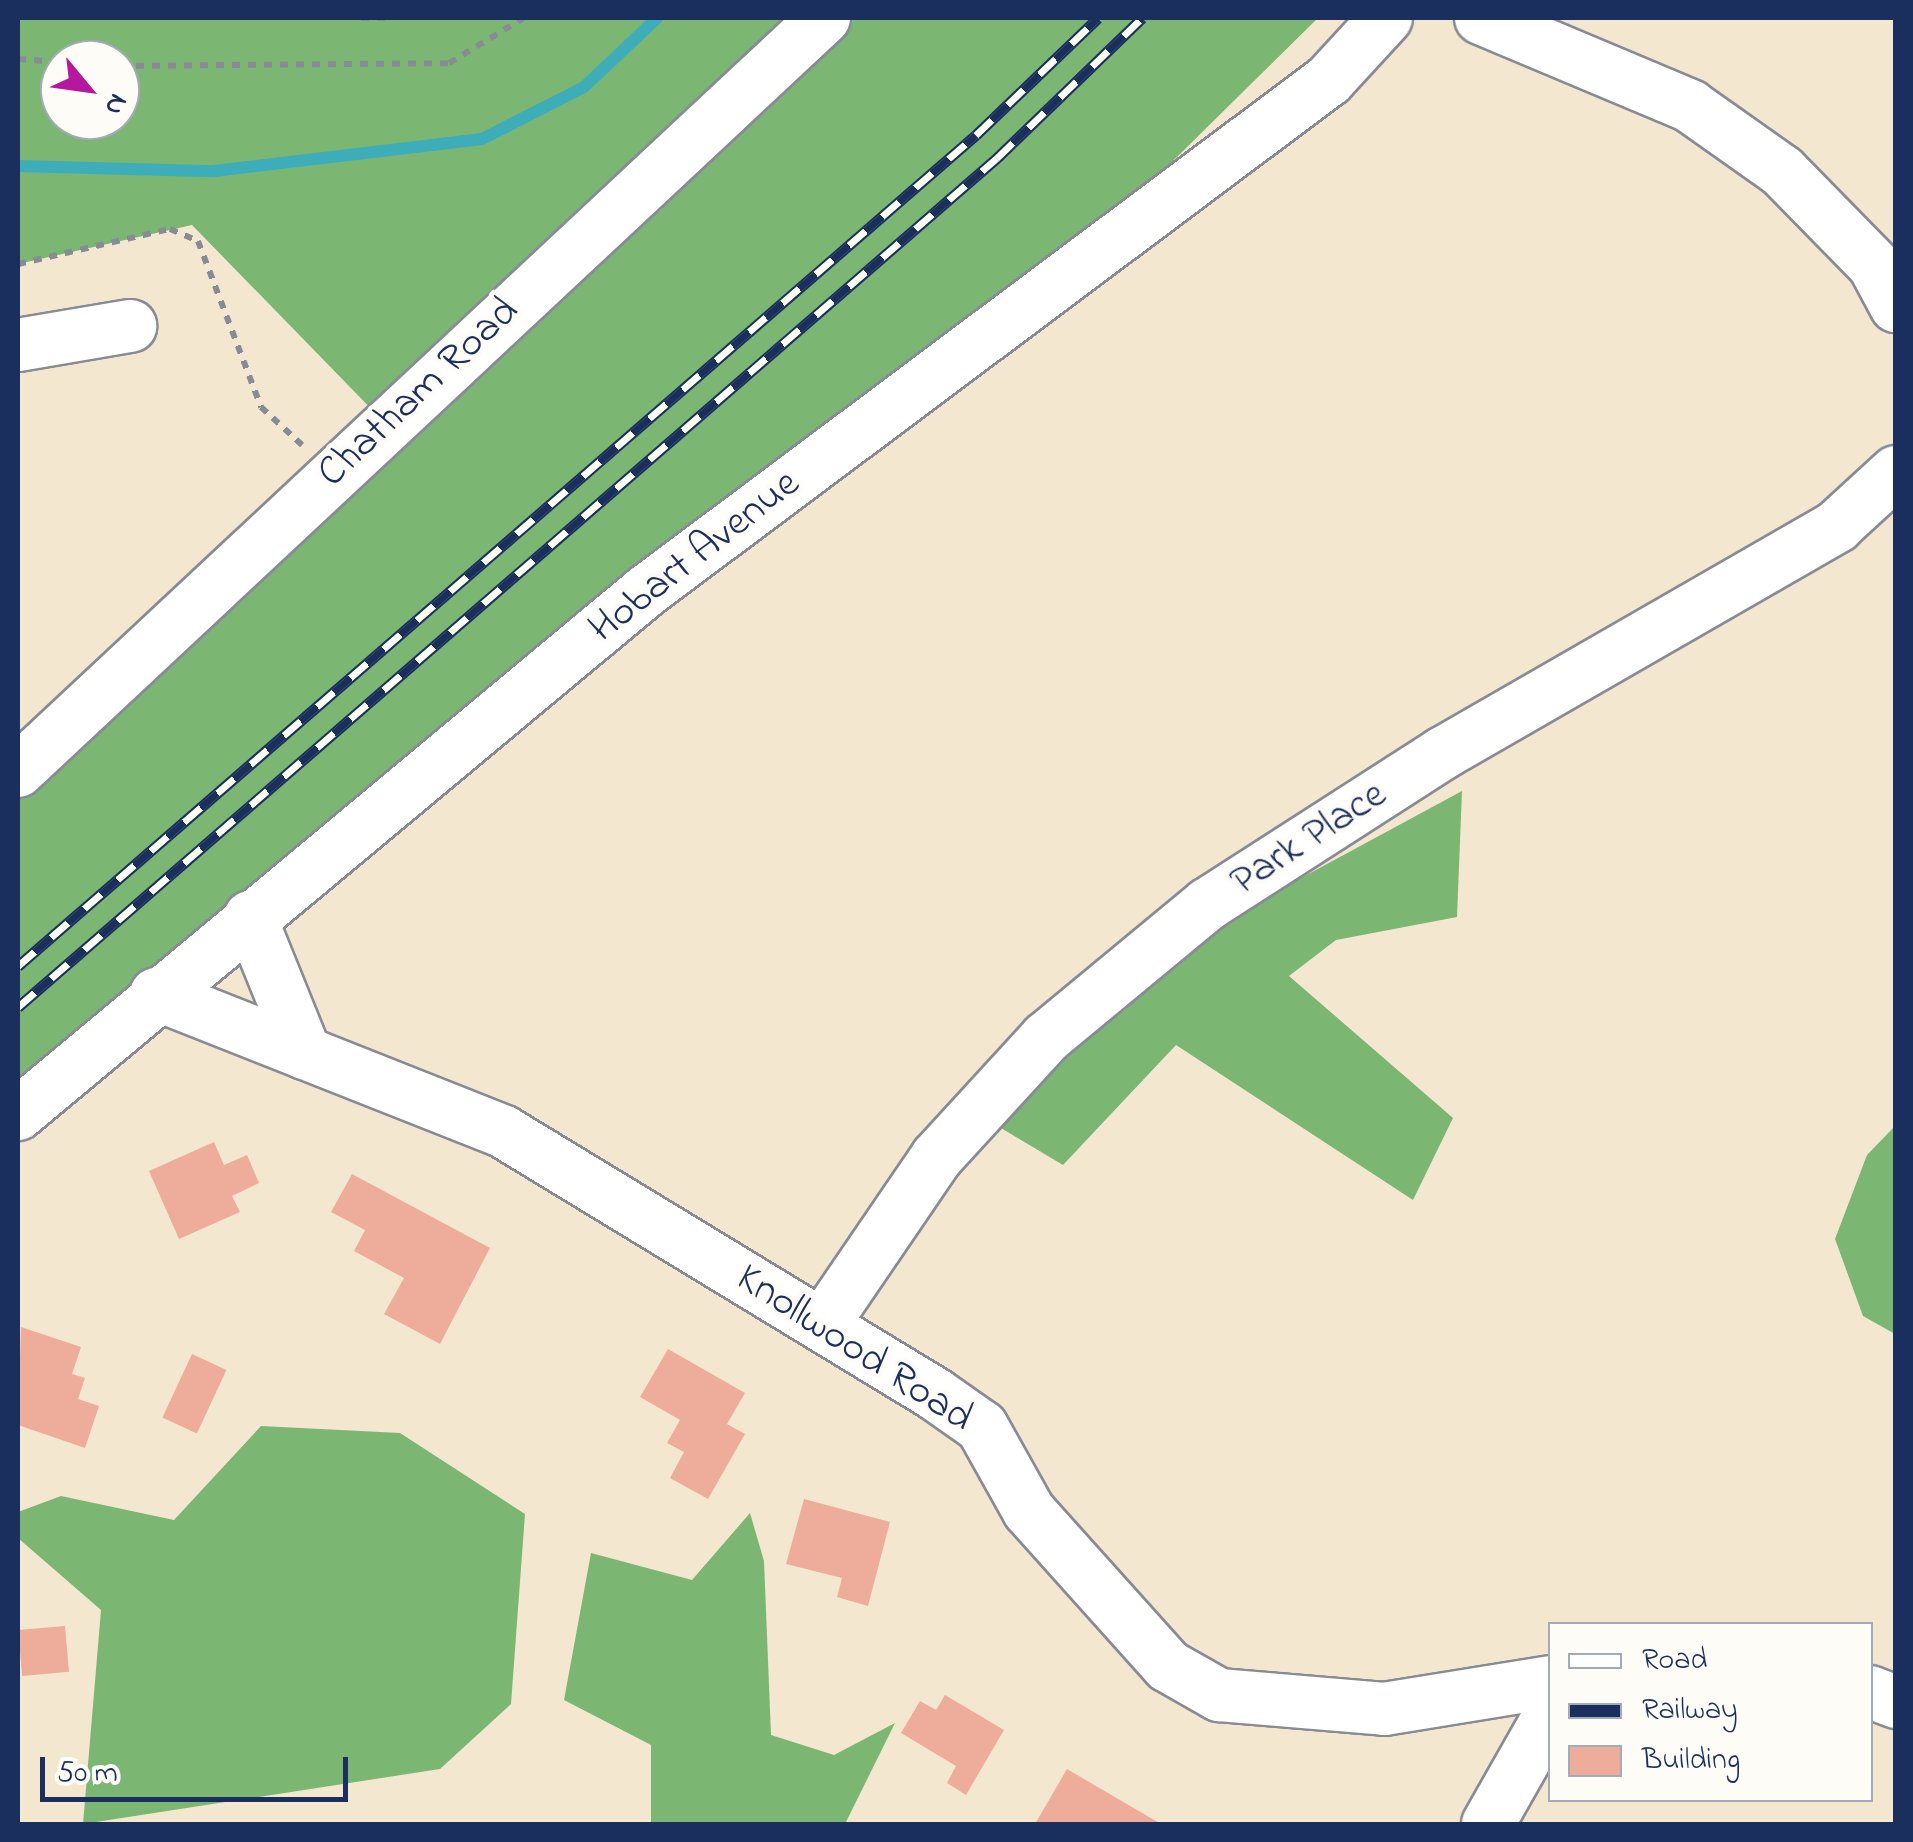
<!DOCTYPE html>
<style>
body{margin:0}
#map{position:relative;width:1913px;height:1842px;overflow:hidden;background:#f4e7cf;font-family:"Indie Flower",sans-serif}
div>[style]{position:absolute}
.forest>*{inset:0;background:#7cb673}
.stream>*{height:12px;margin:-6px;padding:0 6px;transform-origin:6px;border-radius:6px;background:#3dadb9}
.building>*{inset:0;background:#eead9a;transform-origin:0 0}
.path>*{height:6px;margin-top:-3px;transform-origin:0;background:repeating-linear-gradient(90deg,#888b96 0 8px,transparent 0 16px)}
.roads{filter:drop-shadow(2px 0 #888b96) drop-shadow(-2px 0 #888b96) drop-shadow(0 2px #888b96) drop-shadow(0 -2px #888b96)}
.minor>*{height:52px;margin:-26px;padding:0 26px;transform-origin:26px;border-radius:26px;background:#fff}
.rail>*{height:11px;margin-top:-5.5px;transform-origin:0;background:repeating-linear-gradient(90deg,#fdfcf7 0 22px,#1b2f5e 0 44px);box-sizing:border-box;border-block:2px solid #1b2f5e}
span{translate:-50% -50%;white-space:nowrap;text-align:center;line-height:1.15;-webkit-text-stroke:9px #fdfcf7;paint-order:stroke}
.street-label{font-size:42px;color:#1b2f5e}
.frame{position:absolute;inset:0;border:20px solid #1b2f5e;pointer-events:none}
.legend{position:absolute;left:1548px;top:1622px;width:325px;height:180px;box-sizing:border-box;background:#fdfcf7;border:2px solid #a3aaba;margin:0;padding:12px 18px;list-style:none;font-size:30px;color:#1b2f5e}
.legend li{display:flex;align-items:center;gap:20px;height:50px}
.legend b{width:50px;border:2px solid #a3aaba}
.north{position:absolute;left:40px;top:40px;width:100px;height:100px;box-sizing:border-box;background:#fdfcf7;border:2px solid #a3aaba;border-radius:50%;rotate:119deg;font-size:28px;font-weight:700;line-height:40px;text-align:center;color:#1b2f5e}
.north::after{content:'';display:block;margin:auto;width:35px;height:45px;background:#b5179e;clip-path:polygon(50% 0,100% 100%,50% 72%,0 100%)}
.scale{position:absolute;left:40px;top:1757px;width:308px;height:45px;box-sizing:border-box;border:5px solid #1b2f5e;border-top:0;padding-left:12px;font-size:30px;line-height:35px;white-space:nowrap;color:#1b2f5e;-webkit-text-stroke:8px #fdfcf7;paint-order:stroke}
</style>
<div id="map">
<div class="forest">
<div style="clip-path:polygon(evenodd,18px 18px,1318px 18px,1111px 222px,18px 1126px,18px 758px,384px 422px,192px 225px,18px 264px,18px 18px,60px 60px,120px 60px,120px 120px,60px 120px,60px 60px)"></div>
<div style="clip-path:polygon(1462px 791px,1457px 917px,1336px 940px,1289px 976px,1453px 1118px,1413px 1200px,1176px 1045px,1063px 1165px,996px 1125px,1166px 951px)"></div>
<div style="clip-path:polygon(1895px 1126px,1895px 1334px,1863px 1316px,1835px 1239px,1867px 1155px)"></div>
<div style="clip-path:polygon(261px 1426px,400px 1433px,525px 1514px,511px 1704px,440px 1769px,83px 1824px,101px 1610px,18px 1538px,18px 1512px,61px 1496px,174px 1520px)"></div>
<div style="clip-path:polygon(750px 1513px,764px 1561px,771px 1735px,834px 1755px,895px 1723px,845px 1824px,651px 1824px,651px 1745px,564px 1700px,591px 1553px,692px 1580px)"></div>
</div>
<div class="stream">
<div style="left:18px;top:166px;width:196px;rotate:1.5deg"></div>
<div style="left:214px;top:171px;width:270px;rotate:-6.8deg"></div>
<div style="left:482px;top:139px;width:114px;rotate:-27deg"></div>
<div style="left:584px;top:87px;width:100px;rotate:-43.4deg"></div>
</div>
<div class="building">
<div style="clip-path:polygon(214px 1142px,224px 1165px,247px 1155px,259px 1183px,232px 1196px,240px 1212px,179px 1239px,149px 1171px)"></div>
<div style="clip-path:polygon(352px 1174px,490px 1248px,440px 1344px,384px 1314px,404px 1278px,354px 1251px,365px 1230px,331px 1212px)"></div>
<div style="clip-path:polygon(21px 1327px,81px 1347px,72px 1374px,85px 1378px,78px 1399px,99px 1406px,85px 1448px,18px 1425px)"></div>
<div style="clip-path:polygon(668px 1349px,745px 1393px,727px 1424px,745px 1434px,708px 1499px,670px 1478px,684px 1452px,667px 1443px,680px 1420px,640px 1397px)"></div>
<div style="left:192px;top:1354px;width:38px;height:70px;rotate:25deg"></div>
<div style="clip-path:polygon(804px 1499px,890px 1522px,868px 1606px,837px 1597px,842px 1578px,786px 1564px)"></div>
<div style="left:65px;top:1626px;width:46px;height:47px;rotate:85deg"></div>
<div style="clip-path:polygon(945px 1695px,1004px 1730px,966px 1795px,947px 1783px,956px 1766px,901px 1733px,920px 1701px,936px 1710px)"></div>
<div style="clip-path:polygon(1067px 1769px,1161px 1824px,1035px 1824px)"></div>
</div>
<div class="path">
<div style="left:361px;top:18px;width:30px"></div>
<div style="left:18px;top:59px;width:42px;rotate:4.1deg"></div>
<div style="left:120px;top:66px;width:329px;rotate:-0.5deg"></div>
<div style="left:449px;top:63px;width:87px;rotate:-31deg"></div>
<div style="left:18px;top:264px;width:156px;rotate:-13deg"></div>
<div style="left:170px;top:229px;width:30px;rotate:23deg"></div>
<div style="left:198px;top:241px;width:178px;rotate:69.2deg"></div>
<div style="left:261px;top:407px;width:56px;rotate:42.8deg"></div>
</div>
<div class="roads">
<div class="minor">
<div style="left:1481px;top:18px;width:227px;rotate:22.8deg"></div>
<div style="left:1690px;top:106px;width:113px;rotate:35.2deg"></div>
<div style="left:1782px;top:171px;width:132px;rotate:45.6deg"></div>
<div style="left:1874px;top:265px;width:47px;rotate:61.8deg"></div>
<div style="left:18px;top:345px;width:114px;rotate:-9.6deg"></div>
<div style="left:18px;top:771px;width:1103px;rotate:-43.05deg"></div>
<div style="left:250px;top:917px;width:147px;rotate:68deg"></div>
<div style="left:156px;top:994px;width:374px;rotate:21.6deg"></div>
<div style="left:504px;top:1132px;width:504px;rotate:31.29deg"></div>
<div style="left:935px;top:1394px;width:57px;rotate:35.1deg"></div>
<div style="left:982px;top:1427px;width:96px;rotate:60.8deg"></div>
<div style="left:1029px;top:1511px;width:208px;rotate:48.1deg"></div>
<div style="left:1168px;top:1666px;width:59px;rotate:29.6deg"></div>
<div style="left:1219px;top:1695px;width:166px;rotate:4.8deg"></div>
<div style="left:1384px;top:1709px;width:168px;rotate:-9.2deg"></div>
<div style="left:18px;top:1114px;width:817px;rotate:-39.79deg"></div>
<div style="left:646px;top:591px;width:853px;rotate:-36.8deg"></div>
<div style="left:1329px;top:80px;width:84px;rotate:-47.4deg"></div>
<div style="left:823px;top:1324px;width:202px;rotate:-55.7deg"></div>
<div style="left:937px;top:1157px;width:161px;rotate:-47.5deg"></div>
<div style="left:1046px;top:1038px;width:210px;rotate:-39.6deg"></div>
<div style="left:1208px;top:904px;width:279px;rotate:-32.7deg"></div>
<div style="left:1443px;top:753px;width:455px;rotate:-29.9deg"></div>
<div style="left:1837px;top:526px;width:80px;rotate:-42.5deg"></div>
<div style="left:1870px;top:1692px;width:28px;rotate:21deg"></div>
<div style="left:1488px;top:1824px;width:125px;rotate:-60.4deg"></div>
</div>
</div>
<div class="rail">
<div style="left:18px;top:966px;width:1268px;rotate:-40.94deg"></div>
<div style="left:976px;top:135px;width:169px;rotate:-43.8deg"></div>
<div style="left:18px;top:1007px;width:1296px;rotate:-40.93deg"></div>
<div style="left:997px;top:158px;width:202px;rotate:-44deg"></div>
</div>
<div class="street-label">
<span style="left:419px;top:393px;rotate:-43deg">Chatham Road</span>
<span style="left:695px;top:557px;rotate:-38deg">Hobart Avenue</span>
<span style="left:1309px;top:839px;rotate:-33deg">Park Place</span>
<span style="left:854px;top:1349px;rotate:33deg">Knollwood Road</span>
</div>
<div class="frame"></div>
<ul class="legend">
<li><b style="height:12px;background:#fff"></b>Road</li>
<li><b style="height:12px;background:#1b2f5e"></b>Railway</li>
<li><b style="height:28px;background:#eead9a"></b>Building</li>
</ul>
<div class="north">N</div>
<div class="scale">50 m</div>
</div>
